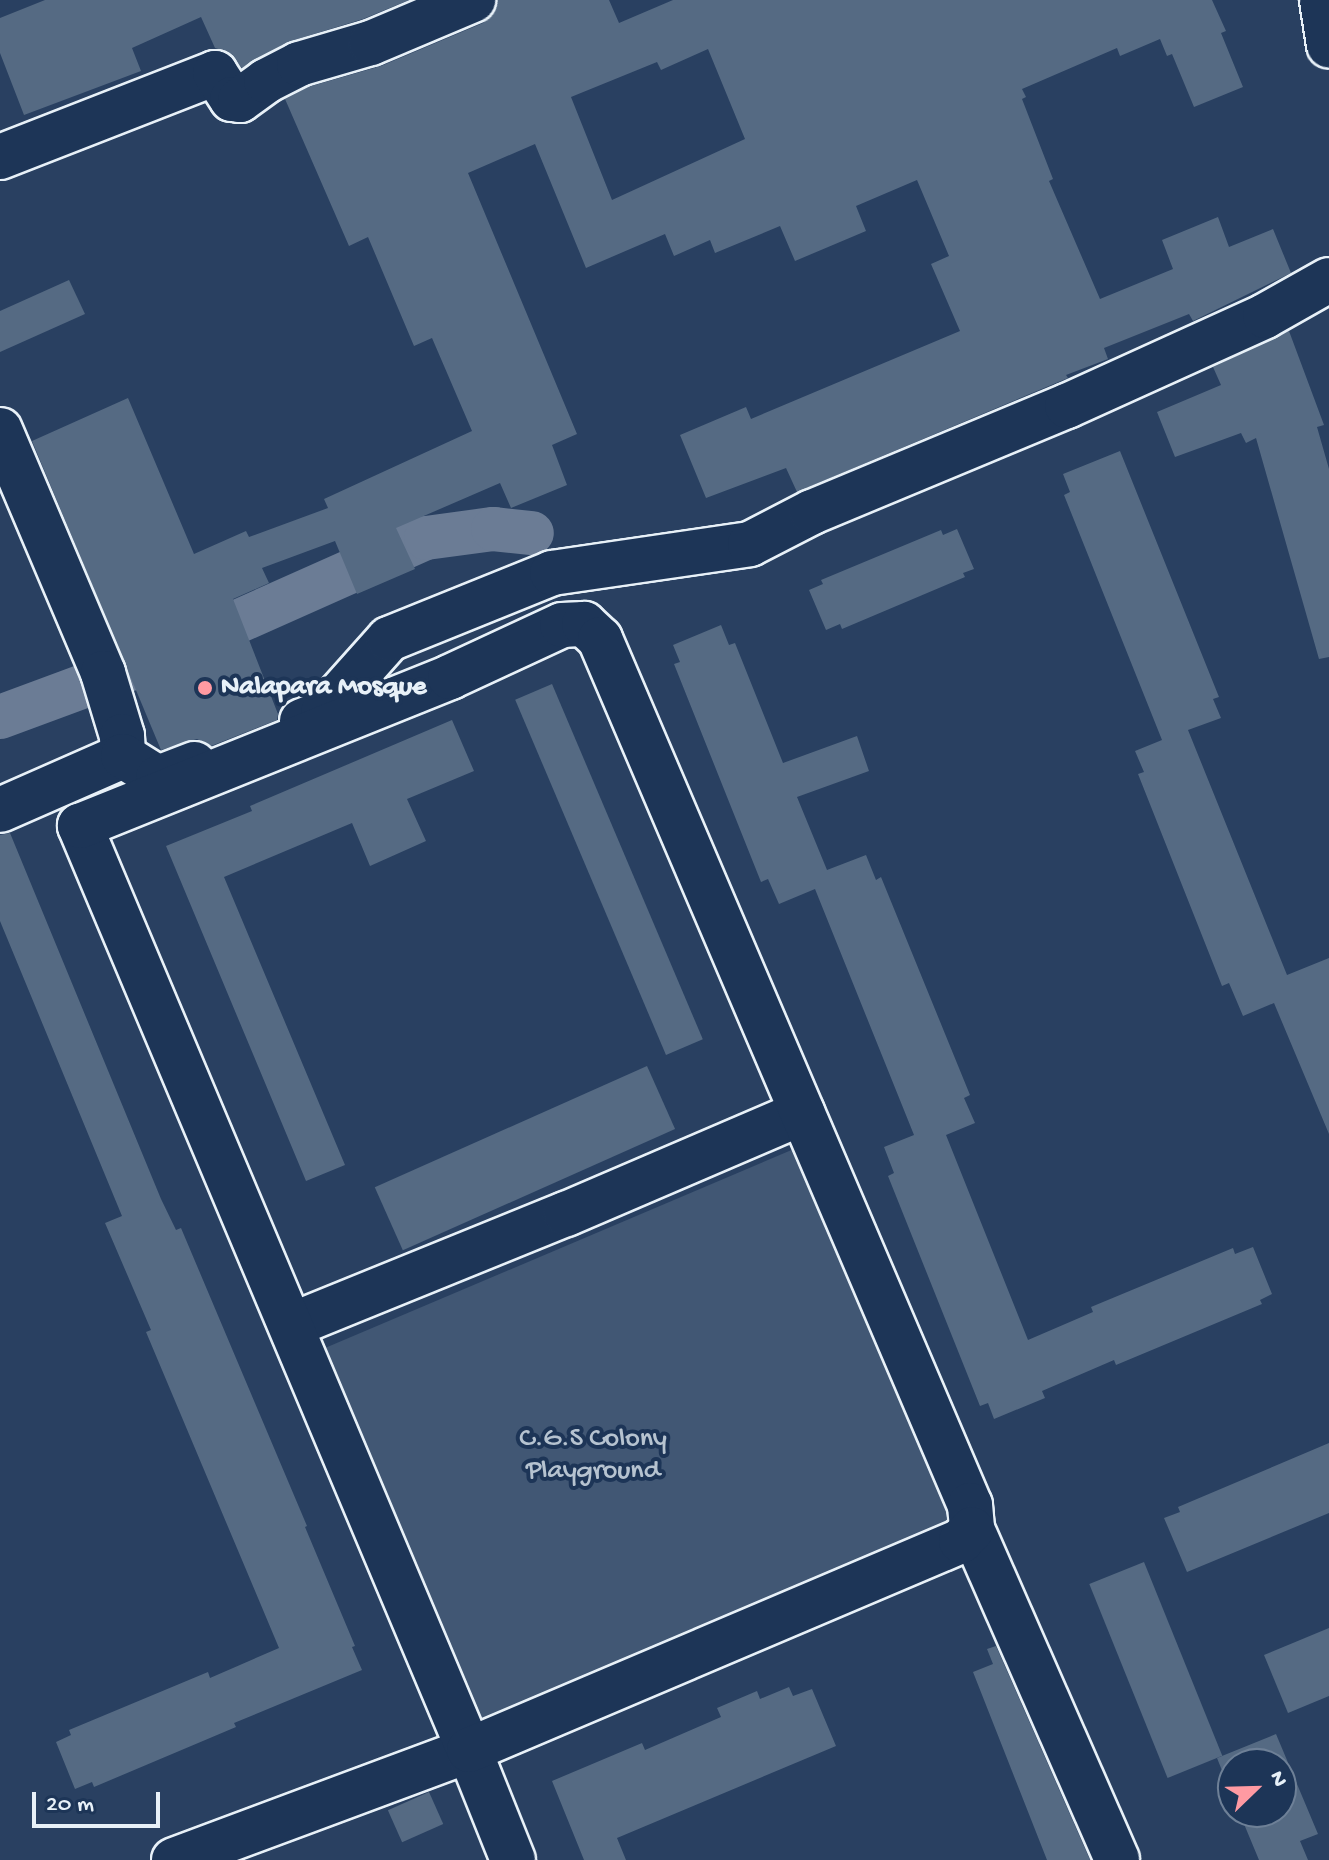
<!DOCTYPE html>
<style>
body{margin:0}
#map{position:relative;width:1329px;height:1860px;overflow:hidden;background:#294061;font-family:"Gochi Hand",sans-serif}
div>[style]{position:absolute}
.green>*{inset:0;background:#415774;transform-origin:0 0}
.canal>*{height:44px;margin:-22px;padding:0 22px;transform-origin:22px;border-radius:22px;background:#6b7c95}
.building>*{inset:0;background:#556a83;transform-origin:0 0}
.roads{filter:drop-shadow(2px 0 #e8f1f8) drop-shadow(-2px 0 #e8f1f8) drop-shadow(0 2px #e8f1f8) drop-shadow(0 -2px #e8f1f8)}
.minor>*{height:44px;margin:-22px;padding:0 22px;transform-origin:22px;border-radius:22px;background:#1d3557}
.major>*{height:44px;margin:-22px;padding:0 22px;transform-origin:22px;border-radius:22px;background:#1d3557}
.dots>*{width:22px;height:22px;translate:-50% -50%;box-sizing:border-box;border:4px solid #1d3557;border-radius:50%}
span{translate:-50% -50%;white-space:nowrap;text-align:center;line-height:1.15;-webkit-text-stroke:8px #1d3557;paint-order:stroke}
.poi-label{font-size:28px;color:#e8f1f8;font-weight:700}
.left{translate:0 -50%;text-align:left}
.park-label{font-size:28px;color:#b6c3d0}
.north{position:absolute;left:1217px;top:1748px;width:80px;height:80px;box-sizing:border-box;background:#1d3557;border:2px solid #6e8097;border-radius:50%;rotate:67deg;font-size:22px;font-weight:700;line-height:32px;text-align:center;color:#e8f1f8}
.north::after{content:'';display:block;margin:auto;width:28px;height:36px;background:#ff9aa2;clip-path:polygon(50% 0,100% 100%,50% 72%,0 100%)}
.scale{position:absolute;left:32px;top:1792px;width:128px;height:36px;box-sizing:border-box;border:4px solid #e8f1f8;border-top:0;padding-left:10px;font-size:24px;line-height:28px;white-space:nowrap;color:#e8f1f8;-webkit-text-stroke:6px #1d3557;paint-order:stroke}
</style>
<div id="map">
<div class="green">
<div style="left:827px;top:1135px;width:407px;height:546px;rotate:67deg"></div>
</div>
<div class="canal">
<div style="left:0;top:717px;width:147px;rotate:-20.3deg"></div>
<div style="left:138px;top:666px;width:315px;rotate:-24deg"></div>
<div style="left:426px;top:538px;width:68px;rotate:-7.7deg"></div>
<div style="left:493px;top:529px;width:39px;rotate:6deg"></div>
</div>
<div class="building">
<div style="clip-path:polygon(45px 0,409px 0,363px 19px,288px 42px,242px 68px,228px 52px,215px 48px,201px 17px,132px 48px,141px 71px,24px 115px,0 53px,0 18px)"></div>
<div style="clip-path:polygon(evenodd,497px 0,609px 0,619px 23px,673px 0,1212px 0,1226px 31px,1221px 33px,1243px 87px,1194px 107px,1172px 54px,1167px 56px,1160px 39px,1120px 56px,1117px 48px,1022px 89px,1026px 97px,1022px 99px,1053px 179px,1049px 181px,1100px 299px,1173px 269px,1162px 240px,1218px 217px,1229px 247px,1273px 229px,1291px 273px,1193px 321px,1189px 314px,1104px 348px,1108px 359px,1066px 375px,1068px 378px,797px 492px,786px 468px,706px 498px,680px 435px,746px 407px,751px 419px,960px 331px,931px 264px,949px 256px,917px 180px,856px 206px,866px 231px,795px 261px,780px 226px,715px 253px,710px 240px,674px 256px,665px 234px,586px 268px,535px 144px,468px 173px,577px 434px,552px 445px,567px 485px,511px 508px,500px 483px,396px 528px,415px 569px,357px 594px,335px 541px,262px 568px,269px 583px,233px 599px,278px 714px,277px 720px,211px 746px,197px 739px,161px 750px,32px 441px,128px 398px,194px 554px,246px 531px,249px 537px,328px 508px,324px 499px,472px 431px,432px 338px,414px 346px,368px 237px,349px 246px,285px 99px,308px 87px,381px 66px,483px 23px,493px 14px,497px 0,708px 49px,745px 139px,612px 200px,571px 97px,657px 62px,661px 70px,708px 49px)"></div>
<div style="clip-path:polygon(69px 280px,85px 314px,0 352px,0 311px)"></div>
<div style="clip-path:polygon(1289px 331px,1324px 425px,1317px 427px,1329px 469px,1329px 657px,1319px 659px,1256px 438px,1246px 443px,1241px 433px,1175px 457px,1157px 412px,1221px 385px,1213px 367px)"></div>
<div style="clip-path:polygon(1120px 451px,1219px 697px,1213px 699px,1221px 718px,1188px 730px,1287px 975px,1329px 958px,1329px 1134px,1274px 1003px,1243px 1016px,1229px 983px,1222px 986px,1138px 774px,1144px 772px,1135px 751px,1162px 740px,1064px 495px,1070px 492px,1063px 474px)"></div>
<div style="clip-path:polygon(957px 529px,974px 569px,963px 573px,965px 577px,842px 629px,840px 624px,826px 630px,809px 590px,823px 584px,821px 580px,941px 530px,943px 535px)"></div>
<div style="clip-path:polygon(721px 625px,729px 645px,735px 643px,783px 763px,857px 736px,869px 771px,797px 797px,827px 870px,866px 855px,876px 880px,881px 877px,970px 1095px,964px 1098px,975px 1123px,946px 1135px,1028px 1340px,1093px 1312px,1091px 1307px,1233px 1248px,1235px 1254px,1253px 1247px,1272px 1294px,1260px 1300px,1262px 1304px,1116px 1365px,1114px 1360px,1042px 1391px,1045px 1398px,994px 1419px,988px 1403px,980px 1406px,888px 1176px,894px 1173px,884px 1147px,914px 1135px,815px 889px,779px 904px,768px 879px,761px 882px,674px 664px,680px 662px,673px 645px)"></div>
<div style="left:552px;top:684px;width:386px;height:40px;rotate:67deg"></div>
<div style="clip-path:polygon(452px 720px,474px 771px,407px 799px,426px 841px,370px 866px,352px 823px,224px 877px,345px 1165px,306px 1181px,166px 846px,252px 811px,250px 806px)"></div>
<div style="clip-path:polygon(10px 833px,161px 1199px,176px 1230px,181px 1228px,307px 1526px,305px 1527px,355px 1646px,352px 1647px,362px 1670px,234px 1723px,236px 1727px,94px 1787px,92px 1782px,75px 1789px,56px 1742px,71px 1735px,69px 1730px,208px 1672px,210px 1678px,279px 1648px,146px 1332px,151px 1330px,105px 1223px,122px 1216px,0 921px,0 835px)"></div>
<div style="left:647px;top:1066px;width:69px;height:298px;rotate:66deg"></div>
<div style="clip-path:polygon(1329px 1443px,1329px 1513px,1187px 1572px,1164px 1518px,1180px 1512px,1178px 1507px)"></div>
<div style="left:1144px;top:1562px;width:209px;height:59px;rotate:68deg"></div>
<div style="clip-path:polygon(1329px 1628px,1329px 1696px,1288px 1713px,1264px 1655px)"></div>
<div style="clip-path:polygon(996px 1646px,1090px 1860px,1047px 1860px,973px 1672px,993px 1664px,987px 1649px)"></div>
<div style="clip-path:polygon(789px 1687px,793px 1696px,812px 1689px,836px 1746px,617px 1838px,626px 1860px,584px 1860px,552px 1781px,642px 1743px,645px 1750px,721px 1717px,717px 1708px,757px 1691px,760px 1699px)"></div>
<div style="clip-path:polygon(1276px 1734px,1318px 1834px,1300px 1841px,1308px 1860px,1259px 1860px,1239px 1812px,1281px 1812px,1281px 1764px,1233px 1764px,1233px 1798px,1217px 1758px)"></div>
<div style="left:429px;top:1792px;width:35px;height:45px;rotate:66deg"></div>
</div>
<div class="roads">
<div class="minor">
<div style="left:0;top:157px;width:231px;rotate:-21.3deg"></div>
<div style="left:215px;top:73px;width:31px;rotate:57deg"></div>
<div style="left:232px;top:99px;width:8px;rotate:7deg"></div>
<div style="left:240px;top:100px;width:32px;rotate:-36deg"></div>
<div style="left:266px;top:81px;width:37px;rotate:-27deg"></div>
<div style="left:299px;top:64px;width:75px;rotate:-16.3deg"></div>
<div style="left:371px;top:43px;width:111px;rotate:-22.9deg"></div>
<div style="left:0;top:430px;width:264px;rotate:67deg"></div>
<div style="left:103px;top:673px;width:66px;rotate:73.2deg"></div>
<div style="left:122px;top:736px;width:20px;rotate:87deg"></div>
<div style="left:123px;top:756px;width:134px;rotate:156.3deg"></div>
<div style="left:302px;top:721px;width:22px;rotate:-21deg"></div>
<div style="left:323px;top:713px;width:99px;rotate:-48.3deg"></div>
<div style="left:389px;top:639px;width:176px;rotate:-22deg"></div>
<div style="left:552px;top:573px;width:200px;rotate:-8.3deg"></div>
<div style="left:750px;top:544px;width:70px;rotate:-27.3deg"></div>
<div style="left:812px;top:512px;width:276px;rotate:-22.6deg"></div>
<div style="left:1067px;top:406px;width:217px;rotate:-24.4deg"></div>
<div style="left:1265px;top:316px;width:73px;rotate:-29.4deg"></div>
<div style="left:123px;top:756px;width:41px;rotate:32.2deg"></div>
<div style="left:158px;top:778px;width:39px;rotate:-21deg"></div>
<div style="left:292px;top:1325px;width:296px;rotate:-22.1deg"></div>
<div style="left:566px;top:1214px;width:257px;rotate:-23.2deg"></div>
<div style="left:174px;top:1860px;width:315px;rotate:-20.4deg"></div>
<div style="left:469px;top:1750px;width:1003px;rotate:-112.83deg"></div>
<div style="left:80px;top:826px;width:399px;rotate:-21.9deg"></div>
<div style="left:450px;top:677px;width:123px;rotate:-24.9deg"></div>
<div style="left:562px;top:625px;width:22px;rotate:-3deg"></div>
<div style="left:584px;top:624px;width:22px;rotate:43deg"></div>
<div style="left:600px;top:639px;width:942px;rotate:66.87deg"></div>
<div style="left:970px;top:1505px;width:24px;rotate:85deg"></div>
<div style="left:972px;top:1529px;width:361px;rotate:66.3deg"></div>
<div style="left:513px;top:1860px;width:118px;rotate:-111.8deg"></div>
<div style="left:469px;top:1750px;width:535px;rotate:-23.02deg"></div>
<div style="left:961px;top:1541px;width:16px;rotate:-47deg"></div>
</div>
<div class="major">
<div style="left:1322px;top:0;width:46px;rotate:81.2deg"></div>
</div>
</div>
<div class="dots">
<div style="left:205px;top:688px;background:#ff9aa2"></div>
</div>
<div class="poi-label">
<span class="left" style="left:221px;top:688px">Nalapara Mosque</span>
</div>
<div class="park-label">
<span style="left:593px;top:1456px">C.G.S Colony<br>Playground</span>
</div>
<div class="north">N</div>
<div class="scale">20 m</div>
</div>
